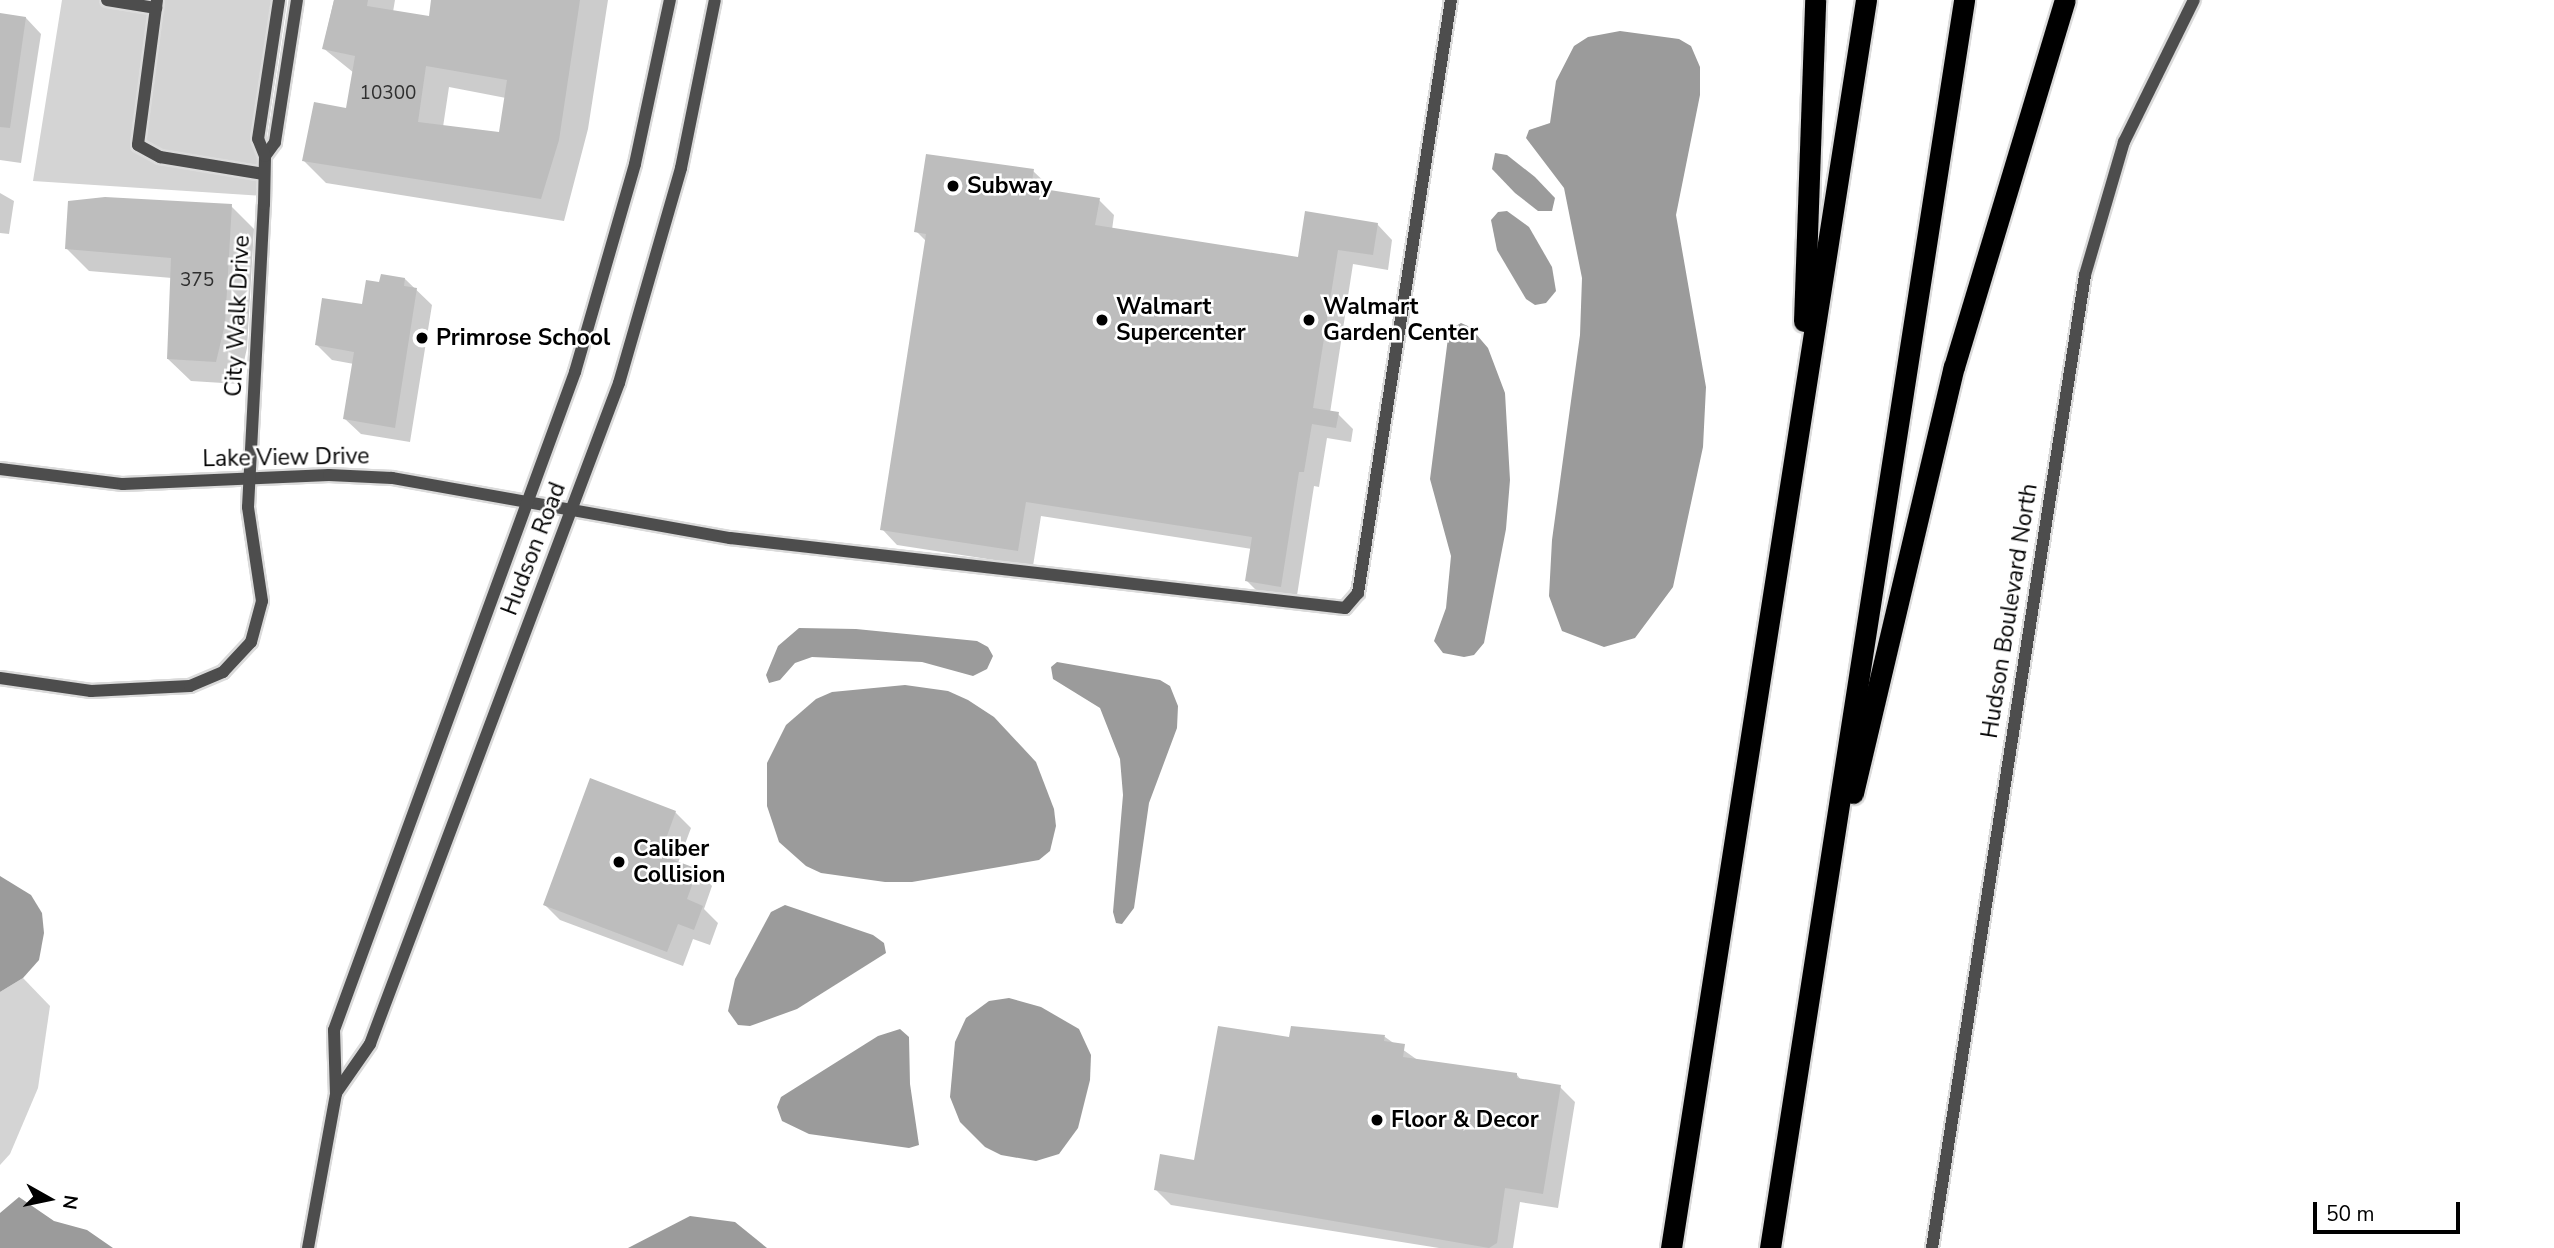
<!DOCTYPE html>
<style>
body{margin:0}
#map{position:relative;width:2554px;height:1248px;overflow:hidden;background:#fff;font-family:"Nunito Sans",sans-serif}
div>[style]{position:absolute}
.green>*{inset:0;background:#d4d4d4}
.water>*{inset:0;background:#9b9b9b}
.shadow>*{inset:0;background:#0003}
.building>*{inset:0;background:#bdbdbd}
.roads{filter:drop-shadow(2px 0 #dbdbdb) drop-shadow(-2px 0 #dbdbdb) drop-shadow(0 2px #dbdbdb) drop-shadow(0 -2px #dbdbdb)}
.minor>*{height:12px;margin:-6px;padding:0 6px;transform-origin:6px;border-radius:6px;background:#4d4d4d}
.highway>*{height:21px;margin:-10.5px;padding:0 10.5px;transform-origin:10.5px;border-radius:10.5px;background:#000}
.dots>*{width:19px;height:19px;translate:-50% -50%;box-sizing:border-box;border:4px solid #fff;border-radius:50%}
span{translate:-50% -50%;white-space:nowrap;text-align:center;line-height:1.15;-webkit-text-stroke:5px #fff;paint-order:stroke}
.number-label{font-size:19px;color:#2f2f2f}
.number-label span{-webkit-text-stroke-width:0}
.poi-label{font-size:23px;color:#000;font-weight:700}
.left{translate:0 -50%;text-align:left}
.street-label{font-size:23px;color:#000}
.north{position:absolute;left:14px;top:1164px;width:70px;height:70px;-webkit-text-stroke:5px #fff;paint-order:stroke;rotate:99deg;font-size:19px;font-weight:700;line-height:28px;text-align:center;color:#000}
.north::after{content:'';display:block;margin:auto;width:24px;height:32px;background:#000;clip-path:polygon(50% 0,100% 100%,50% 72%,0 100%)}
.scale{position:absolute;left:2313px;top:1202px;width:147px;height:32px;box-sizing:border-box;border:4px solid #000;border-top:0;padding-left:9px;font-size:21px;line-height:24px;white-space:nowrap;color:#000;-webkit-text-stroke:5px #fff;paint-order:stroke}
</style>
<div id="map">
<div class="green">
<div style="clip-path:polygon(62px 0,107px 0,156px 8px,157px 0,279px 0,258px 139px,264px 196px,33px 181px)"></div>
<div style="clip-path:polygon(23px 978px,50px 1006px,38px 1088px,10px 1154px,0 1165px,0 992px)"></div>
</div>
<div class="water">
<div style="clip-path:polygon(1620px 31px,1679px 39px,1691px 46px,1700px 67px,1700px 95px,1676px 215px,1706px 387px,1703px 447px,1673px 587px,1635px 638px,1604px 647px,1562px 631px,1549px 596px,1552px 540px,1580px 335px,1582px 278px,1564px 188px,1526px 138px,1529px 130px,1550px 123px,1556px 81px,1574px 46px,1588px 37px)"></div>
<div style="clip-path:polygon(1495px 153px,1507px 155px,1535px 177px,1555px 198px,1552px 211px,1538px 211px,1515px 193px,1492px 169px)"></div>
<div style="clip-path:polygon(1507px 211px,1529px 227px,1552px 267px,1556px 291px,1546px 303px,1535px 305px,1526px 299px,1497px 250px,1491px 220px,1498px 212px)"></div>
<div style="clip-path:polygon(1461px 323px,1470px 327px,1488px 348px,1505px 393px,1510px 480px,1506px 529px,1484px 643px,1474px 655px,1464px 657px,1443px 653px,1434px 641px,1446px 608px,1451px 556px,1430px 479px,1449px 330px)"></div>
<div style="clip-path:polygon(799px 628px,856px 629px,977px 641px,988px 647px,993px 656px,987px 669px,973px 676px,922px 662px,812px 657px,795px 663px,780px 680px,769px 683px,766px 675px,778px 646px)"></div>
<div style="clip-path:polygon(1057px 662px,1160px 680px,1170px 686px,1178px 706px,1177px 728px,1149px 803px,1134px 908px,1122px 924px,1116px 923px,1113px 912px,1123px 795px,1120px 759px,1100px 708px,1053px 679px,1051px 667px)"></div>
<div style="clip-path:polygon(905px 685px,948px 691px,968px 700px,994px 717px,1036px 762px,1054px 809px,1056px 826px,1050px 851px,1039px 860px,912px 882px,885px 882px,821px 873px,806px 866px,779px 842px,767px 806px,767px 763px,786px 725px,816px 699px,832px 692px)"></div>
<div style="clip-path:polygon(0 876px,31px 895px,42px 913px,44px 933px,39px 960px,23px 978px,0 992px)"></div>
<div style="clip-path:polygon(785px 905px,873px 935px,884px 943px,886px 953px,797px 1009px,750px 1026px,738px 1025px,728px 1011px,735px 979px,771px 912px)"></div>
<div style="clip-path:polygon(1009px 998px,1041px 1007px,1079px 1029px,1091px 1055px,1090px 1080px,1078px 1128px,1059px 1154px,1036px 1161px,1001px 1155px,985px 1147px,960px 1122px,950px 1097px,955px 1042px,966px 1018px,989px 1001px)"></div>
<div style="clip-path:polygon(900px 1029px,909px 1037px,910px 1084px,919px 1145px,909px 1148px,809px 1134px,782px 1121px,777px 1107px,781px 1097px,878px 1036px)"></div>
<div style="clip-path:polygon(19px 1197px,54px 1221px,87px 1230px,113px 1248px,0 1248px,0 1213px)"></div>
<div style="clip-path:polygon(690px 1216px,735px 1222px,767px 1248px,628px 1248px)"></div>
</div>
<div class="shadow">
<div style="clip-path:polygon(evenodd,334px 0,395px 0,393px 12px,431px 18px,434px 0,608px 0,588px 129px,564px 221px,326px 183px,303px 160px,348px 110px,354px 73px,323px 48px,334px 0,449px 87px,506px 98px,500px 134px,443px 127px,449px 87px)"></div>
<div style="clip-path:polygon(0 15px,26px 18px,41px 34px,21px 163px,0 160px)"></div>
<div style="clip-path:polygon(1033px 171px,1049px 186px,1048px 192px,1099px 200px,1114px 215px,1112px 230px,1299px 259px,1377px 224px,1392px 240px,1388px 270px,1353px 264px,1330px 413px,1338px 414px,1353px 429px,1351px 442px,1327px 438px,1319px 487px,1314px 486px,1296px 602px,1262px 596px,1247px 581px,1252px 549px,1041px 516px,1033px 566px,897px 545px,882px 529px,927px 242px,916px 231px)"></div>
<div style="clip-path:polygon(0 193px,14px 201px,9px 234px,0 233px)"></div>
<div style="clip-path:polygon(231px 206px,254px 229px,247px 348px,239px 384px,191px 381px,168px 359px,172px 278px,89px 271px,66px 248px)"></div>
<div style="clip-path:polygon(405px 279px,432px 305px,410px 442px,361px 434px,345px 419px,354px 364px,332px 360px,317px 345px,363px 306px,381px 284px)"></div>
<div style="clip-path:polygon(675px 812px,691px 828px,678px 863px,697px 870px,712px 886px,704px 909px,718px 923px,710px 945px,693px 939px,683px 966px,560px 920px,545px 905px)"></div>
<div style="clip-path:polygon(1219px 1027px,1290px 1039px,1385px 1037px,1419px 1061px,1517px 1075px,1522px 1081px,1560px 1087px,1575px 1102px,1558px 1208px,1520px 1202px,1513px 1248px,1439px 1248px,1171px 1205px,1156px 1190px,1195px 1162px)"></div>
</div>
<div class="building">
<div style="clip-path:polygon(evenodd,334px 0,368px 0,367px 6px,429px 16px,431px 0,580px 0,559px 140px,541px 199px,302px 161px,314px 102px,346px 108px,355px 56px,322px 49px,334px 0,426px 66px,507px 80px,499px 132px,418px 122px,426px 66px)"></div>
<div style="clip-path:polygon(0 13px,26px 17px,10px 128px,0 127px)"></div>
<div style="clip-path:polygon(926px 154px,1034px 169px,1031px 187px,1100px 198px,1095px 225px,1298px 257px,1305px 211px,1378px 223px,1373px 255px,1338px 250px,1313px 408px,1339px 412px,1336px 428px,1312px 424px,1304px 472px,1299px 472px,1281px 587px,1245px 581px,1252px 537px,1026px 502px,1018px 551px,880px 530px,926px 234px,914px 232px)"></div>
<div style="clip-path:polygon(105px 197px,232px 204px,225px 324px,216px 362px,167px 359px,171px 258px,65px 249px,68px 201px)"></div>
<div style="clip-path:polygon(381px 274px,405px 278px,404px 286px,417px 288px,395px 428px,343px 419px,354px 352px,315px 345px,322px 298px,362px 304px,366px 280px,379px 282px)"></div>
<div style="clip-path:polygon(590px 778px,676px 811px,660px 855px,698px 869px,687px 899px,703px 906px,694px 930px,678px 924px,667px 952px,543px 905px)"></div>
<div style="clip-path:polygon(1218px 1026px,1289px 1037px,1291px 1026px,1385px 1035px,1384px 1041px,1405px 1044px,1403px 1057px,1517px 1073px,1517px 1078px,1561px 1085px,1543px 1194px,1505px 1188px,1497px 1243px,1489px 1248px,1154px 1190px,1160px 1154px,1194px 1160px)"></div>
</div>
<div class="roads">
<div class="minor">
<div style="left:107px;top:0;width:50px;rotate:9.3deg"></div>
<div style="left:157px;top:0;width:146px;rotate:97.5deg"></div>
<div style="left:138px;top:145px;width:25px;rotate:29deg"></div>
<div style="left:160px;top:157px;width:105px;rotate:9.3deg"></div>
<div style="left:265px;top:156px;width:17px;rotate:-54deg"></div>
<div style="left:275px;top:142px;width:144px;rotate:-81.2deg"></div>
<div style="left:0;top:469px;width:124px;rotate:7deg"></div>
<div style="left:123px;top:484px;width:206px;rotate:-2.5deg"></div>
<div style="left:329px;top:475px;width:63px;rotate:2.7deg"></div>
<div style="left:392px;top:478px;width:343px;rotate:10.1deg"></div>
<div style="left:730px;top:538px;width:619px;rotate:6.49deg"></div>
<div style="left:1345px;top:608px;width:20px;rotate:-49deg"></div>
<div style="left:1358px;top:593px;width:600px;rotate:-81.09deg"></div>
<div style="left:0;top:678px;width:92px;rotate:8.1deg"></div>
<div style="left:91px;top:691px;width:99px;rotate:-2.9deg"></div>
<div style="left:190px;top:686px;width:36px;rotate:-23deg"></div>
<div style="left:223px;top:672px;width:41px;rotate:-47deg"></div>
<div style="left:251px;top:642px;width:42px;rotate:-75deg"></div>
<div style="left:262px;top:601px;width:95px;rotate:-98.5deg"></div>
<div style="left:248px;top:507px;width:303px;rotate:-87deg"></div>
<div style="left:264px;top:204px;width:48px;rotate:-88.8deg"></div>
<div style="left:265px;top:156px;width:18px;rotate:-112deg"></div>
<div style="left:258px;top:139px;width:141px;rotate:-81.4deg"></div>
<div style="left:336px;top:1093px;width:60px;rotate:-55.2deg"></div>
<div style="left:370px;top:1044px;width:706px;rotate:-69.36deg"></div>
<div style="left:619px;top:383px;width:224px;rotate:-73.9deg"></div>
<div style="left:681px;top:168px;width:171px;rotate:-78.6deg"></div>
<div style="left:308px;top:1248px;width:157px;rotate:-79.7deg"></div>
<div style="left:336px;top:1094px;width:64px;rotate:-91.8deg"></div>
<div style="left:334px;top:1030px;width:701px;rotate:-69.88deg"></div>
<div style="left:575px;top:372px;width:216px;rotate:-73.9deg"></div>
<div style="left:635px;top:164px;width:168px;rotate:-78deg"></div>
<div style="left:1932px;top:1248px;width:985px;rotate:-81.06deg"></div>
<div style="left:2085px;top:275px;width:139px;rotate:-73.7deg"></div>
<div style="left:2124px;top:142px;width:158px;rotate:-63.8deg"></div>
</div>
<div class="highway">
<div style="left:1804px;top:321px;width:321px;rotate:-88deg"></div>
<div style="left:1853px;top:793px;width:438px;rotate:-76.7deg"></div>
<div style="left:1954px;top:367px;width:383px;rotate:-73.2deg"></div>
<div style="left:1671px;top:1248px;width:1263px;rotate:-81.12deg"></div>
<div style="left:1770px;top:1248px;width:1263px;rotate:-81.16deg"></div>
</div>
</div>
<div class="dots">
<div style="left:953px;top:186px;background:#000"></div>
<div style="left:1102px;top:320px;background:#000"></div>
<div style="left:1309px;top:320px;background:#000"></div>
<div style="left:422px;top:338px;background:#000"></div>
<div style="left:619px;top:862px;background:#000"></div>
<div style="left:1377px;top:1120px;background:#000"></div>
</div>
<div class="number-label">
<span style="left:388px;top:94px">10300</span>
<span style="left:197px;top:281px">375</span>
</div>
<div class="poi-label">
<span class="left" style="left:967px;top:186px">Subway</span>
<span class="left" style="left:1116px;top:320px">Walmart<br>Supercenter</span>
<span class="left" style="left:1323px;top:320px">Walmart<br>Garden Center</span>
<span class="left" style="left:436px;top:338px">Primrose School</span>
<span class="left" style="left:633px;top:862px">Caliber<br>Collision</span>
<span class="left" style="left:1391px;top:1120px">Floor &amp; Decor</span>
</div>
<div class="street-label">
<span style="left:238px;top:316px;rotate:-87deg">City Walk Drive</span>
<span style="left:286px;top:458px;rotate:-1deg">Lake View Drive</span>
<span style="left:534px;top:549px;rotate:-69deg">Hudson Road</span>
<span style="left:2010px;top:611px;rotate:-81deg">Hudson Boulevard North</span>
</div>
<div class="north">N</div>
<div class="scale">50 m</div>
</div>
